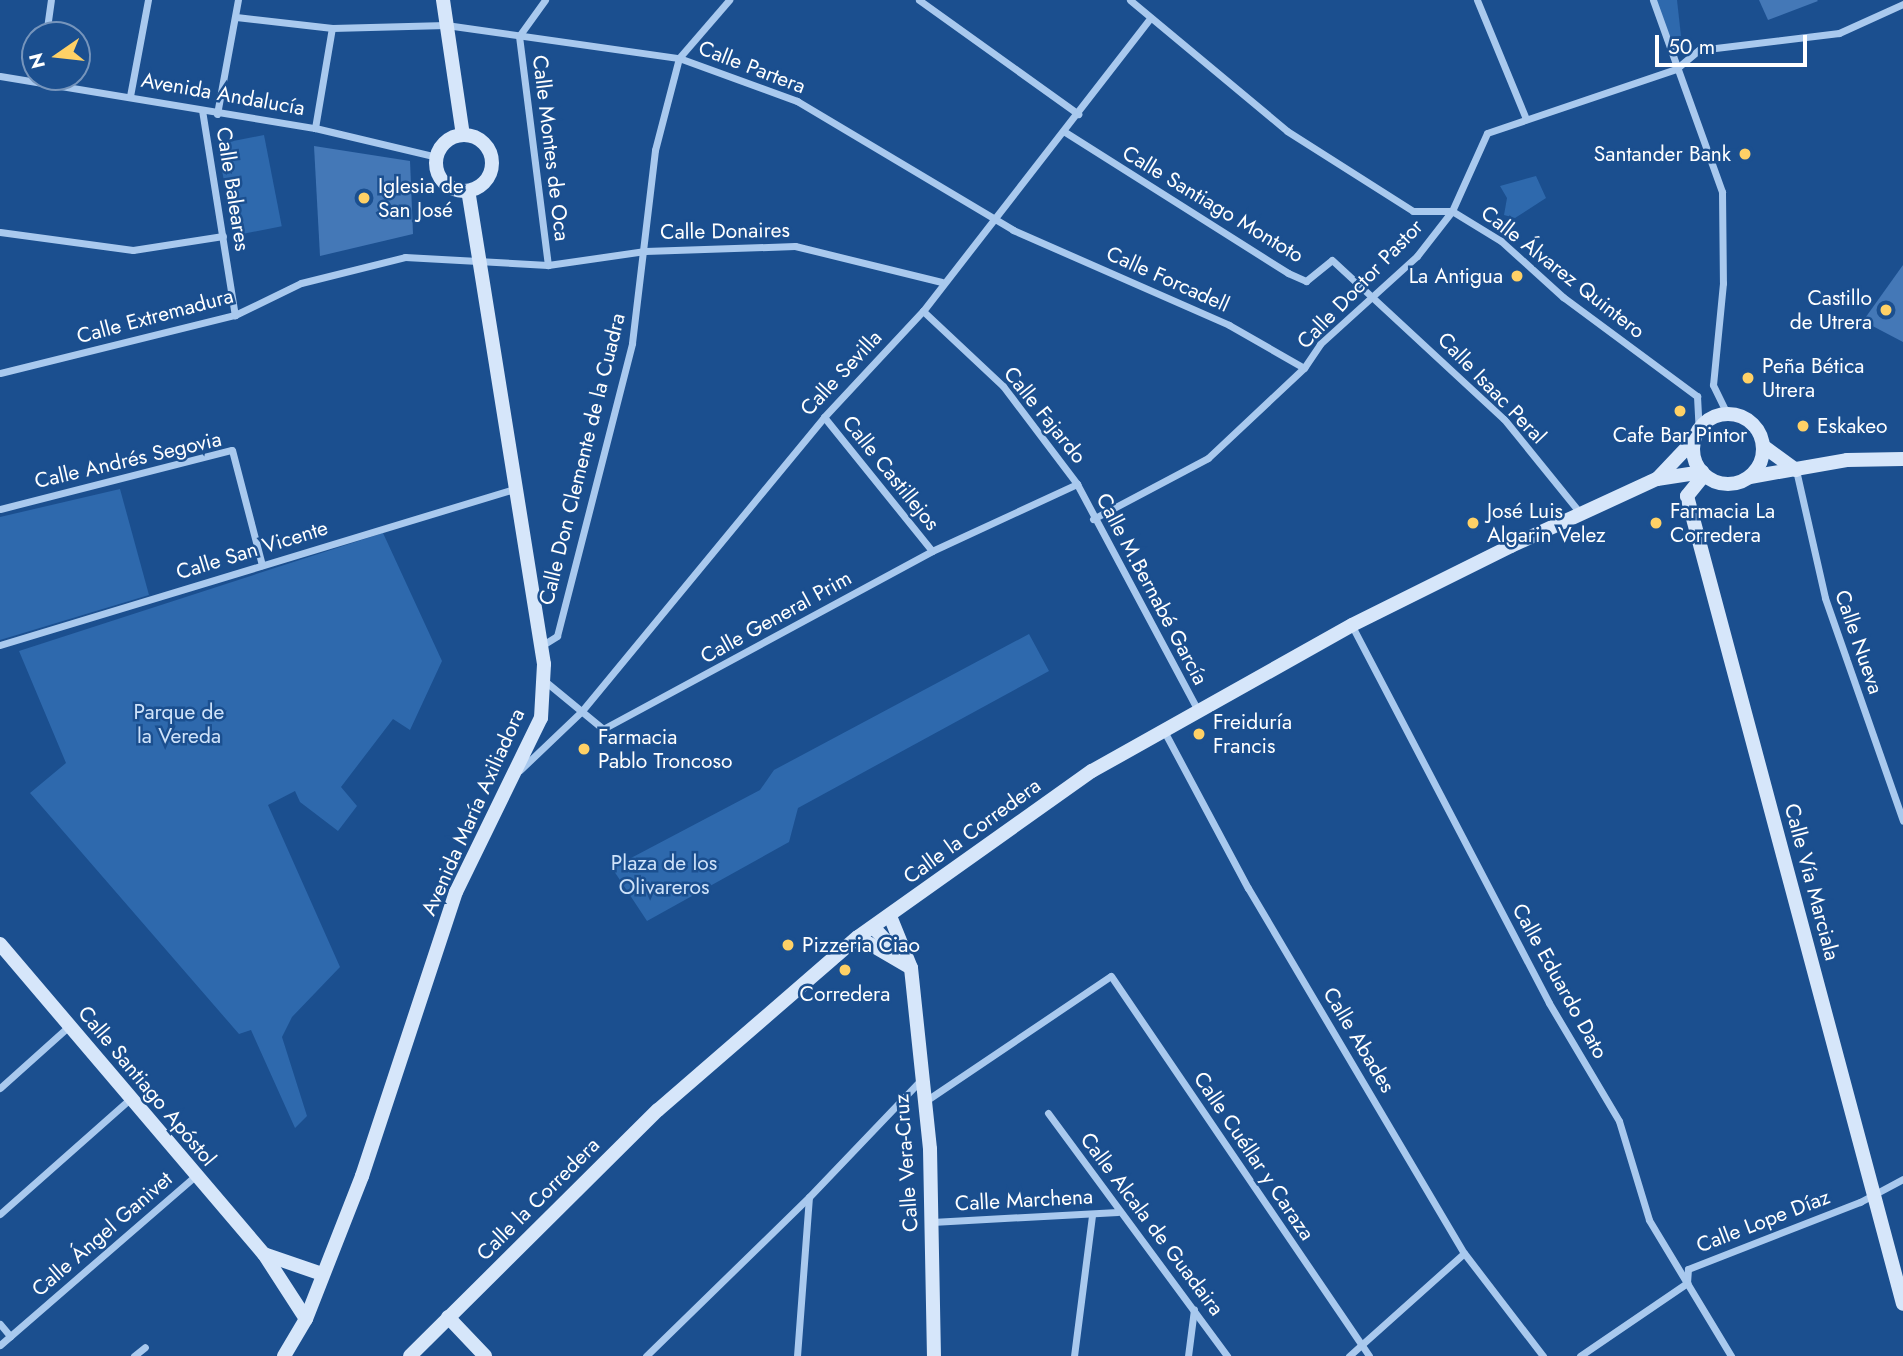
<!DOCTYPE html>
<meta charset="utf-8">
<style>
body{margin:0}
#map{position:relative;width:1903px;height:1356px;overflow:hidden;background:#1b4f8f;font-family:Jost,sans-serif}
div>[style]{position:absolute}
.green>*{inset:0;background:#2e69ad;transform-origin:0 0}
.building>*{inset:0;background:#4478b7}
.street>*{height:7px;margin:-3.5px;padding:0 3.5px;transform-origin:3.5px;border-radius:3.5px;background:#a9c9ee}
.secondary>*{height:14px;margin:-7px;padding:0 7px;transform-origin:7px;border-radius:7px;background:#d6e6fa}
.secondary>.ring{margin:-7px;padding:0;box-sizing:content-box;background:none;border:14px solid #d6e6fa;border-radius:50%}
.dots>*{width:19px;height:19px;translate:-50% -50%;box-sizing:border-box;border:4px solid #1b4f8f;border-radius:50%}
span{translate:-50% -50%;white-space:nowrap;text-align:center;line-height:1.15;-webkit-text-stroke:5px #1b4f8f;paint-order:stroke}
.street-label{font-size:21px;color:#fff}
.poi-label{font-size:21px;color:#fff}
.right{translate:-100% -50%;text-align:right}
.left{translate:0 -50%;text-align:left}
.park-label{font-size:21px;color:#cfe3fa}
.north{position:absolute;left:21px;top:21px;width:70px;height:70px;box-sizing:border-box;background:#1b4f8f;border:2px solid #7695bc;border-radius:50%;rotate:256deg;font-size:19px;font-weight:700;line-height:28px;text-align:center;color:#fff}
.north::after{content:'';display:block;margin:auto;width:24px;height:32px;background:#ffd166;clip-path:polygon(50% 0,100% 100%,50% 72%,0 100%)}
.scale{position:absolute;left:1655px;top:35px;width:152px;height:32px;box-sizing:border-box;border:4px solid #fff;border-top:0;padding-left:9px;font-size:21px;line-height:24px;white-space:nowrap;color:#fff;-webkit-text-stroke:5px #1b4f8f;paint-order:stroke}
</style>
<div id="map">
<div class="green">
<div style="clip-path:polygon(1656px 0,1677px 0,1681px 36px,1668px 37px)"></div>
<div style="left:264px;top:135px;width:93px;height:48px;rotate:79deg"></div>
<div style="clip-path:polygon(1536px 176px,1546px 198px,1515px 218px,1504px 215px,1507px 198px,1500px 186px)"></div>
<div style="clip-path:polygon(120px 489px,149px 595px,0 640px,0 517px)"></div>
<div style="clip-path:polygon(383px 533px,442px 661px,410px 730px,393px 719px,341px 787px,357px 806px,338px 831px,300px 802px,295px 791px,268px 805px,340px 967px,292px 1017px,282px 1037px,307px 1116px,295px 1128px,251px 1030px,239px 1034px,30px 793px,66px 763px,19px 651px)"></div>
<div style="clip-path:polygon(1029px 634px,1049px 671px,798px 808px,789px 842px,647px 921px,612px 868px,760px 790px,774px 770px)"></div>
</div>
<div class="building">
<div style="clip-path:polygon(1759px 0,1817px 0,1818px 1px,1768px 20px)"></div>
<div style="clip-path:polygon(314px 146px,410px 161px,413px 234px,320px 256px)"></div>
<div style="clip-path:polygon(1903px 265px,1903px 342px,1863px 321px)"></div>
</div>
<div class="street">
<div style="left:545px;top:0;width:44px;rotate:125.8deg"></div>
<div style="left:519px;top:36px;width:231px;rotate:82.8deg"></div>
<div style="left:919px;top:0;width:196px;rotate:35.6deg"></div>
<div style="left:1130px;top:0;width:204px;rotate:39.8deg"></div>
<div style="left:1287px;top:131px;width:149px;rotate:32.4deg"></div>
<div style="left:1413px;top:211px;width:39px"></div>
<div style="left:1452px;top:211px;width:57px;rotate:31.5deg"></div>
<div style="left:1501px;top:241px;width:84px;rotate:42.1deg"></div>
<div style="left:1563px;top:297px;width:167px;rotate:36.5deg"></div>
<div style="left:1697px;top:396px;width:34px;rotate:87deg"></div>
<div style="left:1477px;top:0;width:129px;rotate:67.6deg"></div>
<div style="left:1653px;top:0;width:204px;rotate:70.2deg"></div>
<div style="left:1722px;top:192px;width:91px;rotate:89.4deg"></div>
<div style="left:1723px;top:283px;width:102px;rotate:95.6deg"></div>
<div style="left:236px;top:17px;width:97px;rotate:6.5deg"></div>
<div style="left:332px;top:28px;width:114px;rotate:-1.5deg"></div>
<div style="left:446px;top:25px;width:235px;rotate:8.1deg"></div>
<div style="left:679px;top:58px;width:126px;rotate:20deg"></div>
<div style="left:797px;top:101px;width:252px;rotate:30.8deg"></div>
<div style="left:1013px;top:230px;width:236px;rotate:23.7deg"></div>
<div style="left:1229px;top:325px;width:86px;rotate:29.8deg"></div>
<div style="left:46px;top:35px;width:35px;rotate:-82deg"></div>
<div style="left:1676px;top:69px;width:30px;rotate:-40deg"></div>
<div style="left:1699px;top:50px;width:141px;rotate:-6.9deg"></div>
<div style="left:1839px;top:33px;width:70px;rotate:-24.4deg"></div>
<div style="left:0;top:76px;width:319px;rotate:9.4deg"></div>
<div style="left:315px;top:128px;width:125px;rotate:13.4deg"></div>
<div style="left:130px;top:96px;width:98px;rotate:-79.4deg"></div>
<div style="left:202px;top:110px;width:208px;rotate:80.9deg"></div>
<div style="left:217px;top:114px;width:116px;rotate:-79.6deg"></div>
<div style="left:315px;top:128px;width:101px;rotate:-80.4deg"></div>
<div style="left:1065px;top:132px;width:264px;rotate:32.3deg"></div>
<div style="left:1288px;top:273px;width:20px;rotate:24deg"></div>
<div style="left:1306px;top:281px;width:33px;rotate:-39deg"></div>
<div style="left:1332px;top:260px;width:234px;rotate:42.8deg"></div>
<div style="left:1504px;top:419px;width:121px;rotate:51deg"></div>
<div style="left:0;top:232px;width:134px;rotate:7.7deg"></div>
<div style="left:133px;top:250px;width:91px;rotate:-8.8deg"></div>
<div style="left:923px;top:311px;width:110px;rotate:43.2deg"></div>
<div style="left:1003px;top:386px;width:123px;rotate:52.9deg"></div>
<div style="left:1077px;top:484px;width:257px;rotate:61.9deg"></div>
<div style="left:0;top:373px;width:242px;rotate:-13.9deg"></div>
<div style="left:235px;top:315px;width:73px;rotate:-25.9deg"></div>
<div style="left:301px;top:283px;width:107px;rotate:-14deg"></div>
<div style="left:405px;top:257px;width:143px;rotate:3.2deg"></div>
<div style="left:548px;top:265px;width:98px;rotate:-8.2deg"></div>
<div style="left:645px;top:251px;width:150px;rotate:-1.9deg"></div>
<div style="left:795px;top:246px;width:151px;rotate:13.8deg"></div>
<div style="left:1713px;top:385px;width:32px;rotate:64deg"></div>
<div style="left:824px;top:417px;width:172px;rotate:51.1deg"></div>
<div style="left:1796px;top:470px;width:131px;rotate:77.2deg"></div>
<div style="left:1825px;top:598px;width:236px;rotate:70.7deg"></div>
<div style="left:0;top:509px;width:239px;rotate:-14.3deg"></div>
<div style="left:232px;top:450px;width:119px;rotate:75.4deg"></div>
<div style="left:1093px;top:519px;width:130px;rotate:-27.9deg"></div>
<div style="left:1208px;top:458px;width:132px;rotate:-43.2deg"></div>
<div style="left:1304px;top:368px;width:29px;rotate:-56deg"></div>
<div style="left:1320px;top:344px;width:131px;rotate:-42.2deg"></div>
<div style="left:1417px;top:256px;width:57px;rotate:-52.1deg"></div>
<div style="left:1452px;top:211px;width:85px;rotate:-65.8deg"></div>
<div style="left:1487px;top:133px;width:200px;rotate:-18.7deg"></div>
<div style="left:1352px;top:626px;width:425px;rotate:62.4deg"></div>
<div style="left:1549px;top:1003px;width:137px;rotate:59.3deg"></div>
<div style="left:1619px;top:1121px;width:103px;rotate:73.1deg"></div>
<div style="left:1649px;top:1220px;width:159px;rotate:58.9deg"></div>
<div style="left:0;top:645px;width:537px;rotate:-16.88deg"></div>
<div style="left:541px;top:646px;width:19px;rotate:-32deg"></div>
<div style="left:557px;top:636px;width:302px;rotate:-75.6deg"></div>
<div style="left:632px;top:343px;width:194px;rotate:-83.2deg"></div>
<div style="left:655px;top:150px;width:95px;rotate:-75.4deg"></div>
<div style="left:679px;top:58px;width:77px;rotate:-49.2deg"></div>
<div style="left:546px;top:682px;width:74px;rotate:39.5deg"></div>
<div style="left:603px;top:729px;width:374px;rotate:-28.4deg"></div>
<div style="left:932px;top:551px;width:160px;rotate:-24.8deg"></div>
<div style="left:1164px;top:731px;width:178px;rotate:61.9deg"></div>
<div style="left:1248px;top:888px;width:424px;rotate:59.4deg"></div>
<div style="left:1464px;top:1253px;width:130px;rotate:52.5deg"></div>
<div style="left:520px;top:770px;width:84px;rotate:-43.6deg"></div>
<div style="left:581px;top:712px;width:382px;rotate:-50.5deg"></div>
<div style="left:824px;top:417px;width:145px;rotate:-47deg"></div>
<div style="left:923px;top:311px;width:371px;rotate:-52.2deg"></div>
<div style="left:0;top:1088px;width:93px;rotate:-41.9deg"></div>
<div style="left:924px;top:1102px;width:225px;rotate:-34deg"></div>
<div style="left:1111px;top:976px;width:459px;rotate:55.8deg"></div>
<div style="left:1048px;top:1113px;width:302px;rotate:53.6deg"></div>
<div style="left:0;top:1214px;width:174px;rotate:-41.5deg"></div>
<div style="left:932px;top:1222px;width:186px;rotate:-3.1deg"></div>
<div style="left:0;top:1324px;width:16px;rotate:50deg"></div>
<div style="left:0;top:1345px;width:258px;rotate:-40.9deg"></div>
<div style="left:134px;top:1356px;width:14px;rotate:-39deg"></div>
<div style="left:646px;top:1356px;width:228px;rotate:-44.3deg"></div>
<div style="left:797px;top:1356px;width:159px;rotate:-85.7deg"></div>
<div style="left:809px;top:1197px;width:162px;rotate:-46.3deg"></div>
<div style="left:1074px;top:1356px;width:142px;rotate:-82.7deg"></div>
<div style="left:1188px;top:1356px;width:47px;rotate:-82.7deg"></div>
<div style="left:1349px;top:1356px;width:154px;rotate:-41.8deg"></div>
<div style="left:1580px;top:1356px;width:130px;rotate:-34.3deg"></div>
<div style="left:1687px;top:1283px;width:14px;rotate:-86deg"></div>
<div style="left:1688px;top:1269px;width:185px;rotate:-21.3deg"></div>
<div style="left:1860px;top:1202px;width:49px;rotate:-28.1deg"></div>
</div>
<div class="secondary">
<div style="left:443px;top:0;width:136px;rotate:81.6deg"></div>
<div class="ring" style="left:436px;top:135px;width:42px;height:42px"></div>
<div class="ring" style="left:1693px;top:414px;width:56px;height:56px"></div>
<div style="left:1763px;top:446px;width:41px;rotate:36deg"></div>
<div style="left:1704px;top:475px;width:27px;rotate:129deg"></div>
<div style="left:1687px;top:496px;width:836px;rotate:75.03deg"></div>
<div style="left:1750px;top:477px;width:98px;rotate:-9.9deg"></div>
<div style="left:1847px;top:460px;width:56px;rotate:-1deg"></div>
<div style="left:1657px;top:479px;width:54px;rotate:-46.5deg"></div>
<div style="left:890px;top:916px;width:56px;rotate:68deg"></div>
<div style="left:911px;top:968px;width:182px;rotate:84deg"></div>
<div style="left:930px;top:1149px;width:207px;rotate:88.9deg"></div>
<div style="left:874px;top:928px;width:40px;rotate:47deg"></div>
<div style="left:858px;top:937px;width:61px;rotate:30.3deg"></div>
<div style="left:0;top:944px;width:407px;rotate:49.6deg"></div>
<div style="left:264px;top:1254px;width:77px;rotate:57.1deg"></div>
<div style="left:264px;top:1254px;width:61px;rotate:19deg"></div>
<div style="left:448px;top:1317px;width:54px;rotate:46.5deg"></div>
<div style="left:284px;top:1356px;width:43px;rotate:-59.3deg"></div>
<div style="left:306px;top:1319px;width:154px;rotate:-68.6deg"></div>
<div style="left:362px;top:1176px;width:299px;rotate:-71.7deg"></div>
<div style="left:456px;top:892px;width:194px;rotate:-64deg"></div>
<div style="left:541px;top:718px;width:54px;rotate:-86.8deg"></div>
<div style="left:544px;top:664px;width:479px;rotate:-99.1deg"></div>
<div style="left:410px;top:1356px;width:349px;rotate:-44.8deg"></div>
<div style="left:658px;top:1110px;width:264px;rotate:-40.9deg"></div>
<div style="left:858px;top:937px;width:287px;rotate:-35.4deg"></div>
<div style="left:1092px;top:771px;width:298px;rotate:-29.3deg"></div>
<div style="left:1352px;top:625px;width:178px;rotate:-26.4deg"></div>
<div style="left:1511px;top:546px;width:161px;rotate:-24.7deg"></div>
<div style="left:1657px;top:479px;width:46px;rotate:-8.8deg"></div>
</div>
<div class="dots">
<div style="left:1745px;top:154px;background:#ffd166"></div>
<div style="left:364px;top:198px;background:#ffd166"></div>
<div style="left:1517px;top:276px;background:#ffd166"></div>
<div style="left:1886px;top:310px;background:#ffd166"></div>
<div style="left:1748px;top:378px;background:#ffd166"></div>
<div style="left:1680px;top:411px;background:#ffd166"></div>
<div style="left:1803px;top:426px;background:#ffd166"></div>
<div style="left:1473px;top:523px;background:#ffd166"></div>
<div style="left:1656px;top:523px;background:#ffd166"></div>
<div style="left:1199px;top:734px;background:#ffd166"></div>
<div style="left:584px;top:749px;background:#ffd166"></div>
<div style="left:788px;top:945px;background:#ffd166"></div>
<div style="left:845px;top:970px;background:#ffd166"></div>
</div>
<div class="street-label">
<span style="left:752px;top:67px;rotate:21deg">Calle Partera</span>
<span style="left:223px;top:94px;rotate:10deg">Avenida Andalucía</span>
<span style="left:551px;top:148px;rotate:83deg">Calle Montes de Oca</span>
<span style="left:233px;top:189px;rotate:81deg">Calle Baleares</span>
<span style="left:1213px;top:204px;rotate:31deg">Calle Santiago Montoto</span>
<span style="left:725px;top:231px;rotate:-1deg">Calle Donaires</span>
<span style="left:1563px;top:272px;rotate:38deg">Calle Álvarez Quintero</span>
<span style="left:1168px;top:279px;rotate:24deg">Calle Forcadell</span>
<span style="left:1360px;top:284px;rotate:-46deg">Calle Doctor Pastor</span>
<span style="left:155px;top:316px;rotate:-15deg">Calle Extremadura</span>
<span style="left:841px;top:373px;rotate:-47deg">Calle Sevilla</span>
<span style="left:1492px;top:388px;rotate:46deg">Calle Isaac Peral</span>
<span style="left:1045px;top:415px;rotate:51deg">Calle Fajardo</span>
<span style="left:582px;top:459px;rotate:-76deg">Calle Don Clemente de la Cuadra</span>
<span style="left:128px;top:460px;rotate:-13deg">Calle Andrés Segovia</span>
<span style="left:891px;top:473px;rotate:51deg">Calle Castillejos</span>
<span style="left:252px;top:550px;rotate:-17deg">Calle San Vicente</span>
<span style="left:1152px;top:589px;rotate:62deg">Calle M.Bernabé García</span>
<span style="left:776px;top:617px;rotate:-29deg">Calle General Prim</span>
<span style="left:1859px;top:642px;rotate:71deg">Calle Nueva</span>
<span style="left:473px;top:812px;rotate:-66deg">Avenida María Axiliadora</span>
<span style="left:972px;top:831px;rotate:-36deg">Calle la Corredera</span>
<span style="left:1812px;top:882px;rotate:75deg">Calle Vía Marciala</span>
<span style="left:1560px;top:981px;rotate:61deg">Calle Eduardo Dato</span>
<span style="left:1359px;top:1040px;rotate:59deg">Calle Abades</span>
<span style="left:147px;top:1086px;rotate:50deg">Calle Santiago Apóstol</span>
<span style="left:1254px;top:1156px;rotate:56deg">Calle Cuéllar y Caraza</span>
<span style="left:906px;top:1163px;rotate:-94deg">Calle Vera-Cruz</span>
<span style="left:538px;top:1199px;rotate:-45deg">Calle la Corredera</span>
<span style="left:1024px;top:1200px;rotate:-3deg">Calle Marchena</span>
<span style="left:1763px;top:1221px;rotate:-21deg">Calle Lope Díaz</span>
<span style="left:1152px;top:1224px;rotate:53deg">Calle Alcala de Guadaira</span>
<span style="left:102px;top:1234px;rotate:-41deg">Calle Ángel Ganivet</span>
</div>
<div class="poi-label">
<span class="right" style="left:1731px;top:154px">Santander Bank</span>
<span class="left" style="left:378px;top:198px">Iglesia de<br>San José</span>
<span class="right" style="left:1503px;top:276px">La Antigua</span>
<span class="right" style="left:1872px;top:310px">Castillo<br>de Utrera</span>
<span class="left" style="left:1762px;top:378px">Peña Bética<br>Utrera</span>
<span class="left" style="left:1817px;top:426px">Eskakeo</span>
<span style="left:1680px;top:435px">Cafe Bar Pintor</span>
<span class="left" style="left:1487px;top:523px">José Luis<br>Algarin Velez</span>
<span class="left" style="left:1670px;top:523px">Farmacia La<br>Corredera</span>
<span class="left" style="left:1213px;top:734px">Freiduría<br>Francis</span>
<span class="left" style="left:598px;top:749px">Farmacia<br>Pablo Troncoso</span>
<span class="left" style="left:802px;top:945px">Pizzeria Ciao</span>
<span style="left:845px;top:994px">Corredera</span>
</div>
<div class="park-label">
<span style="left:179px;top:724px">Parque de<br>la Vereda</span>
<span style="left:664px;top:875px">Plaza de los<br>Olivareros</span>
</div>
<div class="north">N</div>
<div class="scale">50 m</div>
</div>
